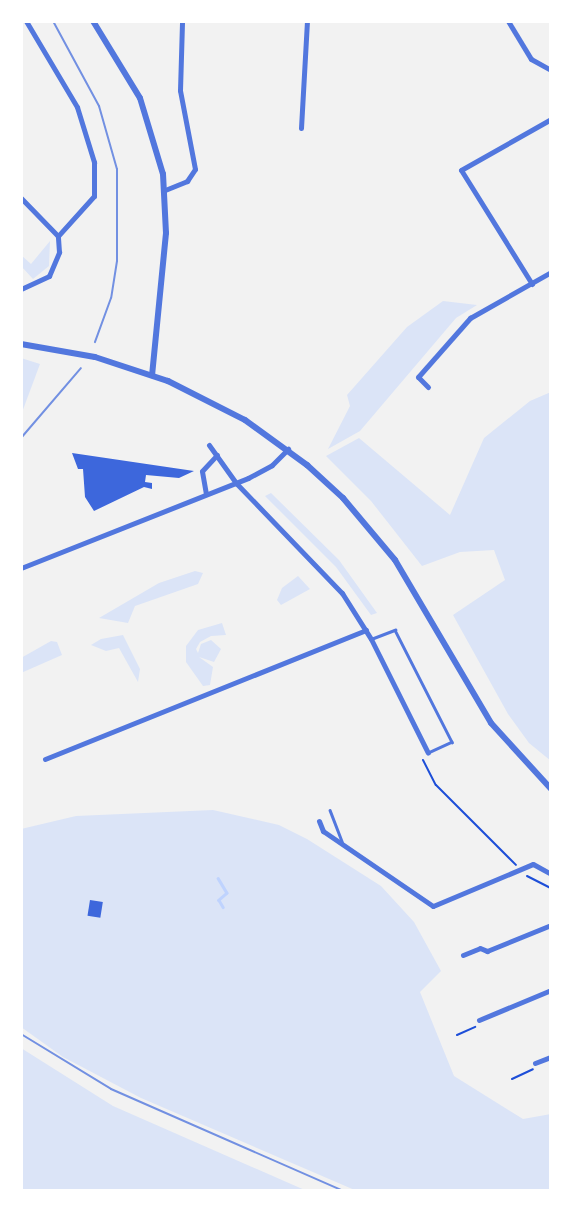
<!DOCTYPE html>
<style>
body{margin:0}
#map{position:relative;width:572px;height:1212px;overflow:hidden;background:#f2f2f2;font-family:"Roboto Condensed",sans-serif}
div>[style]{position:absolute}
.green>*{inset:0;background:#dbe4f7}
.stream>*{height:2.5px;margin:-1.25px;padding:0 1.25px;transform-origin:1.25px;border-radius:1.25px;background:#bfd3fe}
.building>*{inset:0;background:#3d67dc;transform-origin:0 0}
.path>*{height:2px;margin:-1px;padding:0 1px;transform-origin:1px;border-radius:1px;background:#1d4ed8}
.service>*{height:2.5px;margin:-1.25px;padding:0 1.25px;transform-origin:1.25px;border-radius:1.25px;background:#5277de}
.minor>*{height:5px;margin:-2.5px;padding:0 2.5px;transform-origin:2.5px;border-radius:2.5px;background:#5277de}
.tertiary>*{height:6px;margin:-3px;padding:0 3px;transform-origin:3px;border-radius:3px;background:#5277de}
.tram>*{height:2px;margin:-1px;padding:0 1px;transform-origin:1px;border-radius:1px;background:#7290e2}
span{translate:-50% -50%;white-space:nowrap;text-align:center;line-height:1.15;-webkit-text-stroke:6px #fff;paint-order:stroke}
.frame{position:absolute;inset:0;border:23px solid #fff;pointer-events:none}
</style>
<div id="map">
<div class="green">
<div style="clip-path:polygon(50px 241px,49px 266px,33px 279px,21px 266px,21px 255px,31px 264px)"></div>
<div style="clip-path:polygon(443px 301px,477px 305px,456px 318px,360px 431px,328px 449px,350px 406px,347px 395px,407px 327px)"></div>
<div style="clip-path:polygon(21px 358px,40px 364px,21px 415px)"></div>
<div style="clip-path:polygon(551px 392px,551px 761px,529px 743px,508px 714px,453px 615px,505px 580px,494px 550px,460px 552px,422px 566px,371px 501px,326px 456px,359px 438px,450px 515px,484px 438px,530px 401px)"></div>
<div style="clip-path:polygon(271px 493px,339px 560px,377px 613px,371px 615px,336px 567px,265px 496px)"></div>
<div style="clip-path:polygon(195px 571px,203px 573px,198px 584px,135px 606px,128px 623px,99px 618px,159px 583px)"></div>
<div style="clip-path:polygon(298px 576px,310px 589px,281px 605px,277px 600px,282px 588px)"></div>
<div style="clip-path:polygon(222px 623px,226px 635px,211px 636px,200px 642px,196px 649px,198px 653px,201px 644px,211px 640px,221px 649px,214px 662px,199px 657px,213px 667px,210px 685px,203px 686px,186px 662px,186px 646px,198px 630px)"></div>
<div style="clip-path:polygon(123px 635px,140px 669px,138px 682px,119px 648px,106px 651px,91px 645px,101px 639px)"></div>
<div style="clip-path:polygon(51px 641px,57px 642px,62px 655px,21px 673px,21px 658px)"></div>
<div style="clip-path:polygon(213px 810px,279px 825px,307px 839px,381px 886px,414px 922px,441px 971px,420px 992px,454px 1076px,523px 1119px,551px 1114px,551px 1191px,357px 1191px,141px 1098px,63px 1057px,21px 1027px,21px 829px,76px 816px)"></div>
<div style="clip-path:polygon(21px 1048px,113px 1106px,307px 1191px,21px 1191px)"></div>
</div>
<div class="stream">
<div style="left:218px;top:878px;width:17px;rotate:59deg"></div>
<div style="left:227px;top:893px;width:11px;rotate:139deg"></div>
<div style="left:219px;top:900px;width:8px;rotate:60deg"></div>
</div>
<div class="building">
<div style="clip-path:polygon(72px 453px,194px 471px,179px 478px,146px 475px,145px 482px,152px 483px,152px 489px,144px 487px,94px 511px,85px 497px,83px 469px,78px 469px)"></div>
<div style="left:90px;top:900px;width:13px;height:16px;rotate:9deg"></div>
</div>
<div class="path">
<div style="left:423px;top:760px;width:28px;rotate:63deg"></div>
<div style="left:436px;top:785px;width:113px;rotate:45deg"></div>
<div style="left:527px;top:876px;width:27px;rotate:27deg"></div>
<div style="left:457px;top:1035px;width:20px;rotate:-24deg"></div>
<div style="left:512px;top:1079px;width:23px;rotate:-25deg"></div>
</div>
<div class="service">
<div style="left:371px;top:639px;width:26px;rotate:-21deg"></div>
<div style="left:395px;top:630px;width:126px;rotate:63deg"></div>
<div style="left:452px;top:742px;width:26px;rotate:155deg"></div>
<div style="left:330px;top:810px;width:34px;rotate:69deg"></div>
</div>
<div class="minor">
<div style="left:26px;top:21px;width:100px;rotate:59.3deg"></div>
<div style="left:77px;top:107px;width:58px;rotate:72.8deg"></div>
<div style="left:94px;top:162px;width:34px;rotate:90deg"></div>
<div style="left:94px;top:196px;width:54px;rotate:132deg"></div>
<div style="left:508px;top:21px;width:44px;rotate:58.8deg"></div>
<div style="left:531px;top:59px;width:23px;rotate:29deg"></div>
<div style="left:301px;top:128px;width:107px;rotate:-86.8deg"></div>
<div style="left:165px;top:190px;width:24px;rotate:-22deg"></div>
<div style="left:187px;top:181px;width:14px;rotate:-56deg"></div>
<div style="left:195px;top:169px;width:80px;rotate:-100.8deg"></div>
<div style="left:180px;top:90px;width:69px;rotate:-88.3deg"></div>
<div style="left:21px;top:198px;width:53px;rotate:45.8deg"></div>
<div style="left:532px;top:284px;width:134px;rotate:-121.9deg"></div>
<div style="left:461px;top:170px;width:103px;rotate:-29.5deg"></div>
<div style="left:21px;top:289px;width:31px;rotate:-25deg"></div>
<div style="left:49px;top:276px;width:26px;rotate:-67deg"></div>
<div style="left:59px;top:252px;width:16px;rotate:-94deg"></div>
<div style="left:428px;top:387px;width:14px;rotate:-135deg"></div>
<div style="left:418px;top:377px;width:79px;rotate:-48.6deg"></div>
<div style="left:470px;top:318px;width:93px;rotate:-29.6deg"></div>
<div style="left:209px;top:445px;width:47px;rotate:54.6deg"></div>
<div style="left:236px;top:483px;width:153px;rotate:46.1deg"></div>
<div style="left:342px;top:593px;width:54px;rotate:57.8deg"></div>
<div style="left:371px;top:639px;width:127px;rotate:63.4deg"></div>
<div style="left:206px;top:494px;width:23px;rotate:-100deg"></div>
<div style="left:202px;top:471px;width:22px;rotate:-47deg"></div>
<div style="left:21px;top:568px;width:244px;rotate:-21.6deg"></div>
<div style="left:248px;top:478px;width:27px;rotate:-28deg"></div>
<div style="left:272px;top:465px;width:23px;rotate:-45deg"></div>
<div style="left:45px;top:759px;width:346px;rotate:-21.9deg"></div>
<div style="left:319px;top:821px;width:11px;rotate:68deg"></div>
<div style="left:323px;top:831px;width:133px;rotate:34.3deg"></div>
<div style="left:433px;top:906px;width:108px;rotate:-22.8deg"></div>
<div style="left:533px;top:864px;width:21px;rotate:29deg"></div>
<div style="left:463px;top:955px;width:18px;rotate:-22deg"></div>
<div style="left:480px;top:948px;width:8px;rotate:23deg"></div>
<div style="left:487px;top:951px;width:69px;rotate:-22.1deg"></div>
<div style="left:479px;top:1020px;width:78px;rotate:-22.6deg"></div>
<div style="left:535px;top:1063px;width:17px;rotate:-21deg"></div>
</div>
<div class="tertiary">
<div style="left:93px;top:21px;width:90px;rotate:58.6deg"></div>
<div style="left:140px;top:98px;width:79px;rotate:73.2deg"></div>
<div style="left:163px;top:174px;width:59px;rotate:87.1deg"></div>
<div style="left:166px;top:233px;width:143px;rotate:95.6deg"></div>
<div style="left:21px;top:344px;width:75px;rotate:10deg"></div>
<div style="left:95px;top:357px;width:77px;rotate:18.2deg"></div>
<div style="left:168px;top:381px;width:86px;rotate:26.9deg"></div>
<div style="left:245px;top:420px;width:77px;rotate:36deg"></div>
<div style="left:307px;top:465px;width:49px;rotate:42.5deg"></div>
<div style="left:343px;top:498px;width:81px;rotate:50deg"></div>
<div style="left:395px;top:560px;width:189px;rotate:59.5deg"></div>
<div style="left:491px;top:723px;width:89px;rotate:47.7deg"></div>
</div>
<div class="tram">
<div style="left:53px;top:21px;width:97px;rotate:61.6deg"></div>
<div style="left:99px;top:106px;width:66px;rotate:74.1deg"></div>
<div style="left:117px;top:169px;width:92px;rotate:90deg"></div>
<div style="left:117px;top:261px;width:37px;rotate:99deg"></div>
<div style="left:111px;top:298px;width:47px;rotate:110deg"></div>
<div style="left:21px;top:438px;width:92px;rotate:-49.4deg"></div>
<div style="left:21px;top:1034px;width:105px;rotate:31.4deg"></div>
<div style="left:111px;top:1089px;width:253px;rotate:23.7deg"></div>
</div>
<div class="frame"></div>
</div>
